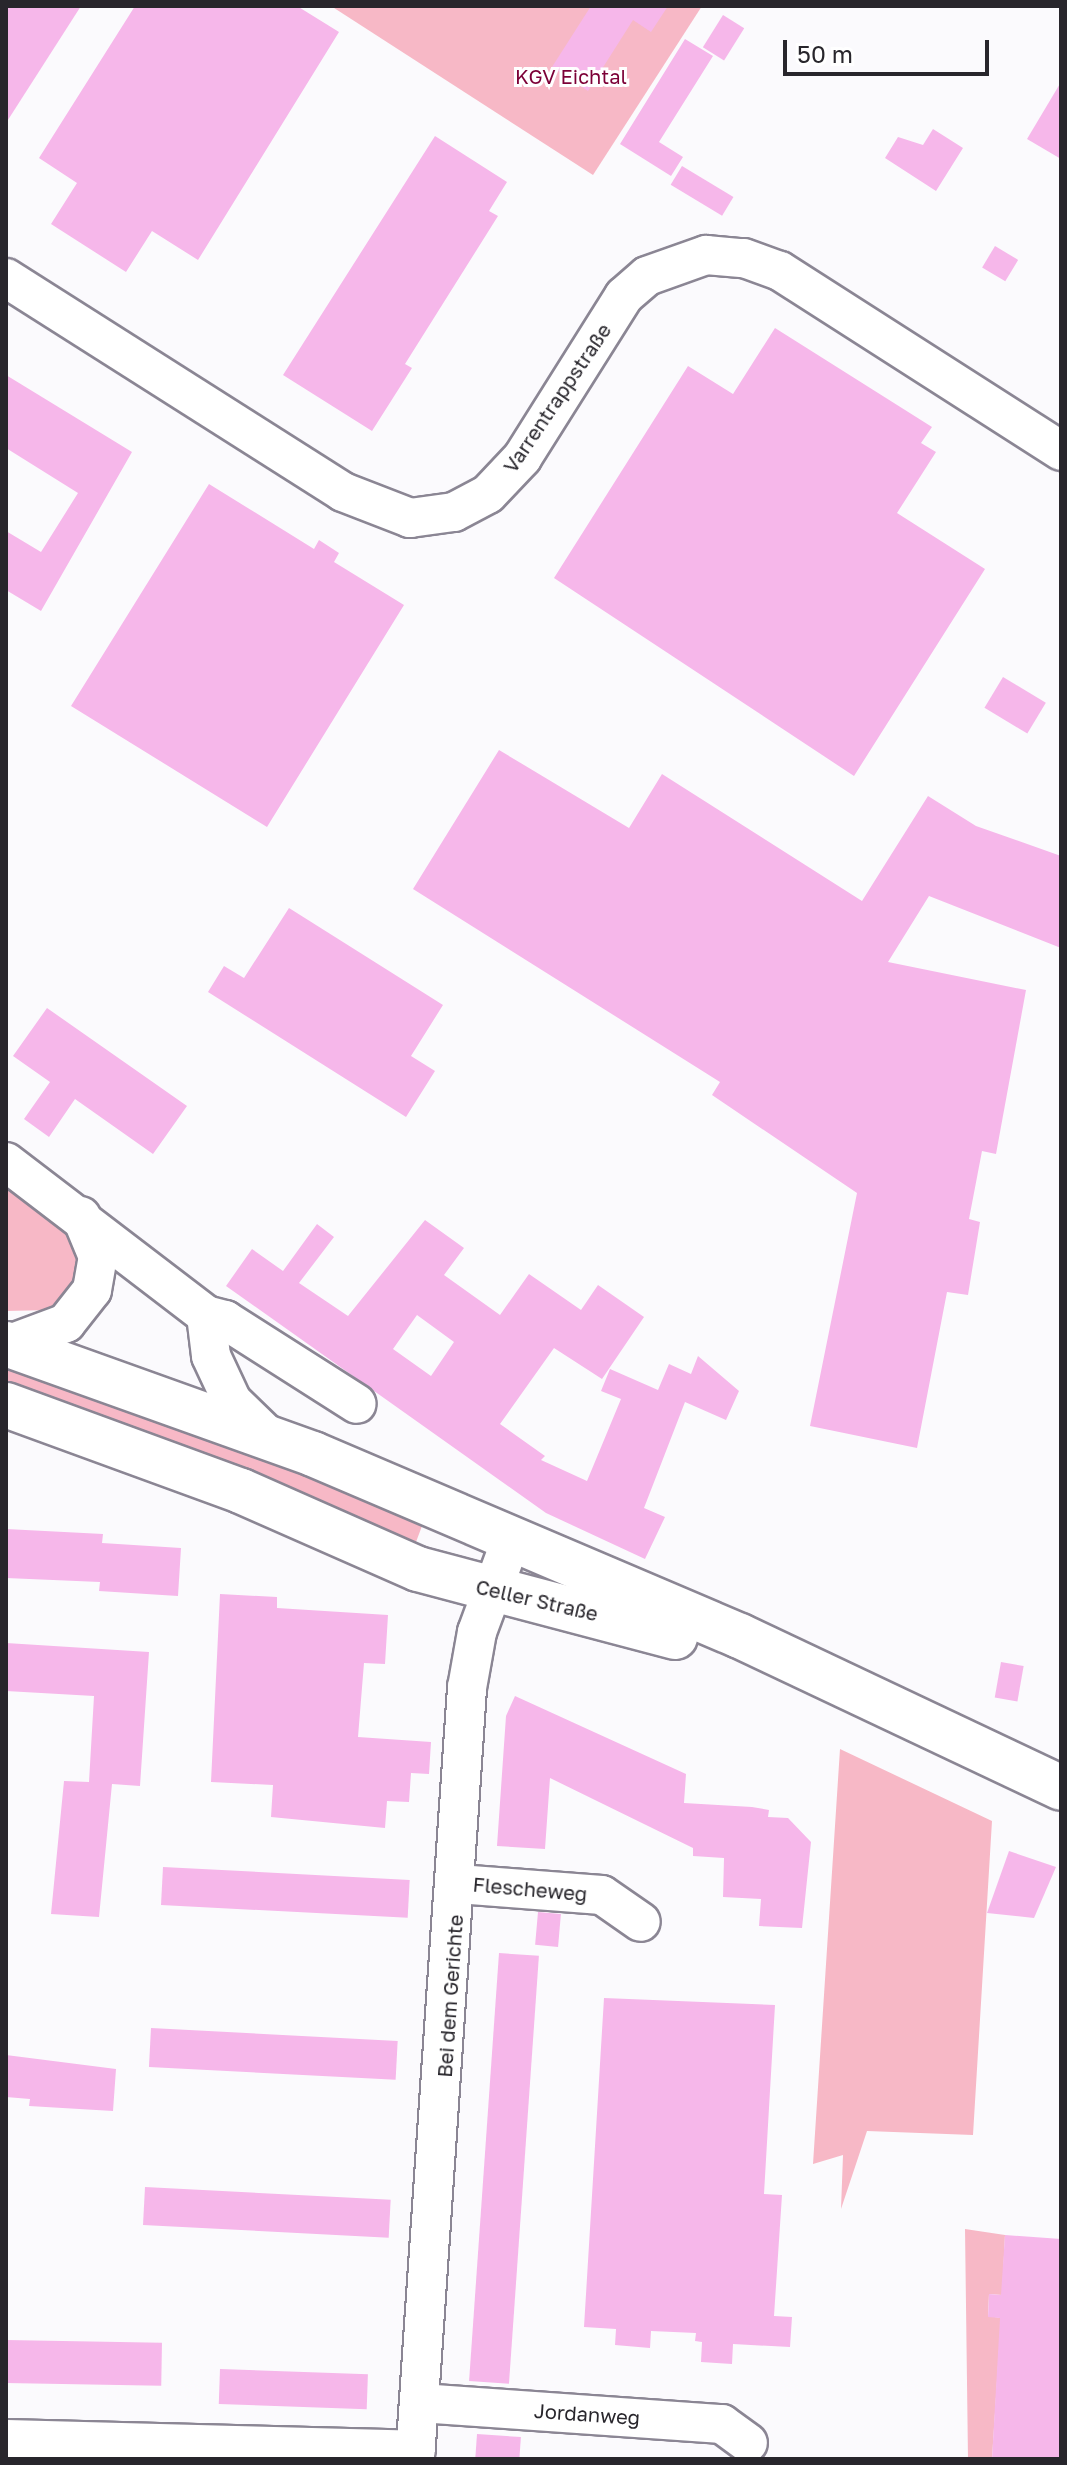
<!DOCTYPE html>
<meta charset="utf-8">
<style>
body{margin:0}
#map{position:relative;width:1067px;height:2465px;overflow:hidden;background:#fbfafd;font-family:"Golos Text",sans-serif}
div>[style]{position:absolute}
.green>*{inset:0;background:#f7b8c6}
.building>*{inset:0;background:#f6b7ea;transform-origin:0 0}
.roads{filter:drop-shadow(2px 0 #8b8694) drop-shadow(-2px 0 #8b8694) drop-shadow(0 2px #8b8694) drop-shadow(0 -2px #8b8694)}
.minor>*{height:38px;margin:-19px;padding:0 19px;transform-origin:19px;border-radius:19px;background:#fff}
.major>*{height:44px;margin:-22px;padding:0 22px;transform-origin:22px;border-radius:22px;background:#fff}
span{translate:-50% -50%;white-space:nowrap;text-align:center;line-height:1.15;-webkit-text-stroke:6px #fff;paint-order:stroke}
.park-label{font-size:20px;color:#7c0037}
.street-label{font-size:20px;color:#28262c}
.frame{position:absolute;inset:0;border:8px solid #28262c;pointer-events:none}
.scale{position:absolute;left:783px;top:40px;width:206px;height:36px;box-sizing:border-box;border:4px solid #28262c;border-top:0;padding-left:10px;font-size:24px;line-height:28px;white-space:nowrap;color:#28262c;-webkit-text-stroke:6px #fff;paint-order:stroke}
</style>
<div id="map">
<div class="green">
<div style="clip-path:polygon(331px 6px,702px 6px,593px 175px)"></div>
<div style="clip-path:polygon(6px 1185px,70px 1232px,81px 1263px,64px 1302px,50px 1310px,6px 1311px)"></div>
<div style="clip-path:polygon(6px 1366px,425px 1518px,413px 1550px,6px 1391px)"></div>
<div style="clip-path:polygon(840px 1749px,992px 1821px,973px 2135px,867px 2131px,841px 2209px,843px 2155px,813px 2164px)"></div>
<div style="clip-path:polygon(965px 2229px,1005px 2235px,1002px 2295px,989px 2294px,988px 2316px,1001px 2318px,992px 2459px,968px 2459px)"></div>
</div>
<div class="building">
<div style="clip-path:polygon(6px 6px,81px 6px,6px 123px)"></div>
<div style="clip-path:polygon(135px 6px,297px 6px,339px 32px,198px 260px,152px 231px,126px 272px,51px 224px,77px 183px,39px 158px)"></div>
<div style="clip-path:polygon(591px 6px,668px 6px,651px 32px,633px 20px,588px 91px,552px 67px)"></div>
<div style="left:723px;top:15px;width:25px;height:38px;rotate:32deg"></div>
<div style="clip-path:polygon(685px 39px,713px 56px,659px 142px,683px 157px,671px 176px,620px 144px)"></div>
<div style="clip-path:polygon(1061px 82px,1061px 159px,1027px 139px)"></div>
<div style="clip-path:polygon(933px 129px,963px 148px,936px 191px,885px 158px,898px 137px,923px 145px)"></div>
<div style="clip-path:polygon(435px 136px,507px 182px,489px 211px,498px 216px,405px 364px,412px 368px,372px 431px,283px 375px)"></div>
<div style="left:682px;top:166px;width:60px;height:22px;rotate:31deg"></div>
<div style="left:995px;top:246px;width:27px;height:25px;rotate:31deg"></div>
<div style="clip-path:polygon(775px 328px,932px 427px,921px 443px,936px 452px,897px 513px,985px 569px,854px 776px,554px 578px,688px 366px,733px 394px)"></div>
<div style="clip-path:polygon(6px 375px,132px 452px,41px 611px,6px 590px,6px 531px,41px 552px,78px 493px,6px 448px)"></div>
<div style="clip-path:polygon(209px 484px,314px 549px,319px 540px,339px 553px,334px 562px,404px 605px,267px 827px,71px 706px)"></div>
<div style="left:1003px;top:677px;width:50px;height:36px;rotate:31deg"></div>
<div style="clip-path:polygon(499px 750px,629px 828px,662px 774px,862px 901px,928px 796px,976px 826px,1061px 856px,1061px 948px,929px 896px,888px 962px,1026px 990px,996px 1154px,982px 1151px,969px 1219px,980px 1222px,968px 1295px,947px 1292px,917px 1448px,810px 1426px,857px 1193px,712px 1095px,720px 1082px,413px 889px)"></div>
<div style="clip-path:polygon(289px 908px,443px 1005px,411px 1056px,435px 1071px,406px 1117px,208px 992px,224px 966px,244px 978px)"></div>
<div style="clip-path:polygon(47px 1008px,187px 1106px,153px 1154px,75px 1099px,49px 1137px,24px 1119px,50px 1082px,13px 1056px)"></div>
<div style="clip-path:polygon(evenodd,425px 1220px,464px 1248px,444px 1275px,500px 1315px,529px 1274px,581px 1310px,598px 1285px,644px 1317px,602px 1379px,554px 1348px,500px 1424px,545px 1456px,541px 1460px,587px 1481px,621px 1399px,601px 1391px,610px 1369px,658px 1390px,669px 1364px,691px 1374px,698px 1356px,739px 1391px,726px 1420px,685px 1402px,644px 1508px,665px 1517px,645px 1559px,546px 1513px,226px 1286px,252px 1249px,283px 1271px,317px 1224px,334px 1237px,299px 1283px,348px 1316px,425px 1220px,417px 1315px,454px 1342px,431px 1376px,393px 1349px,417px 1315px)"></div>
<div style="clip-path:polygon(6px 1529px,103px 1534px,102px 1543px,181px 1548px,178px 1596px,99px 1591px,100px 1582px,6px 1578px)"></div>
<div style="clip-path:polygon(220px 1594px,277px 1597px,277px 1608px,388px 1615px,385px 1664px,364px 1663px,358px 1737px,431px 1742px,429px 1774px,411px 1773px,409px 1802px,387px 1801px,385px 1828px,271px 1817px,273px 1785px,211px 1782px)"></div>
<div style="clip-path:polygon(6px 1643px,149px 1652px,140px 1786px,112px 1784px,99px 1917px,51px 1914px,64px 1781px,89px 1782px,94px 1696px,6px 1691px)"></div>
<div style="left:1001px;top:1662px;width:23px;height:36px;rotate:10deg"></div>
<div style="clip-path:polygon(515px 1696px,686px 1774px,684px 1803px,752px 1807px,769px 1810px,768px 1817px,788px 1818px,811px 1842px,802px 1928px,759px 1926px,761px 1899px,723px 1897px,724px 1858px,693px 1856px,693px 1848px,550px 1778px,545px 1849px,497px 1846px,506px 1716px)"></div>
<div style="clip-path:polygon(1009px 1851px,1056px 1867px,1034px 1918px,987px 1913px)"></div>
<div style="left:163px;top:1867px;width:247px;height:38px;rotate:3deg"></div>
<div style="left:538px;top:1912px;width:23px;height:33px;rotate:5deg"></div>
<div style="left:499px;top:1953px;width:40px;height:429px;rotate:4deg"></div>
<div style="clip-path:polygon(604px 1998px,775px 2005px,764px 2194px,782px 2195px,774px 2316px,792px 2317px,790px 2347px,733px 2344px,732px 2364px,701px 2362px,702px 2342px,695px 2341px,696px 2333px,651px 2331px,650px 2348px,615px 2345px,616px 2329px,584px 2327px)"></div>
<div style="left:151px;top:2028px;width:247px;height:39px;rotate:3deg"></div>
<div style="clip-path:polygon(6px 2055px,116px 2069px,113px 2111px,29px 2106px,30px 2099px,6px 2097px)"></div>
<div style="left:145px;top:2187px;width:246px;height:38px;rotate:3deg"></div>
<div style="clip-path:polygon(1005px 2235px,1061px 2239px,1061px 2459px,992px 2459px,1000px 2318px,988px 2317px,989px 2294px,1001px 2295px)"></div>
<div style="left:6px;top:2340px;width:156px;height:43px;rotate:1deg"></div>
<div style="left:220px;top:2369px;width:148px;height:35px;rotate:2deg"></div>
<div style="left:477px;top:2434px;width:44px;height:25px;rotate:4deg"></div>
</div>
<div class="roads">
<div class="minor">
<div style="left:6px;top:278px;width:399px;rotate:32.4deg"></div>
<div style="left:343px;top:492px;width:72px;rotate:21.2deg"></div>
<div style="left:410px;top:518px;width:44px;rotate:-7.8deg"></div>
<div style="left:454px;top:512px;width:38px;rotate:-28deg"></div>
<div style="left:488px;top:494px;width:50px;rotate:-46.6deg"></div>
<div style="left:522px;top:458px;width:191px;rotate:-57.8deg"></div>
<div style="left:624px;top:296px;width:30px;rotate:-41deg"></div>
<div style="left:647px;top:276px;width:63px;rotate:-19.6deg"></div>
<div style="left:706px;top:255px;width:38px;rotate:5deg"></div>
<div style="left:744px;top:258px;width:38px;rotate:20deg"></div>
<div style="left:780px;top:271px;width:334px;rotate:32.6deg"></div>
<div style="left:6px;top:1162px;width:252px;rotate:37.4deg"></div>
<div style="left:206px;top:1315px;width:20px;rotate:15deg"></div>
<div style="left:225px;top:1320px;width:156px;rotate:32.5deg"></div>
<div style="left:206px;top:1315px;width:41px;rotate:83deg"></div>
<div style="left:211px;top:1356px;width:50px;rotate:65deg"></div>
<div style="left:232px;top:1401px;width:50px;rotate:44.2deg"></div>
<div style="left:7px;top:1345px;width:63px;rotate:-20.4deg"></div>
<div style="left:66px;top:1323px;width:42px;rotate:-51.8deg"></div>
<div style="left:92px;top:1290px;width:34px;rotate:-80deg"></div>
<div style="left:98px;top:1257px;width:44px;rotate:-112.5deg"></div>
<div style="left:458px;top:1884px;width:144px;rotate:4.4deg"></div>
<div style="left:602px;top:1895px;width:47px;rotate:34.7deg"></div>
<div style="left:420px;top:2403px;width:303px;rotate:4deg"></div>
<div style="left:722px;top:2424px;width:32px;rotate:36deg"></div>
<div style="left:6px;top:2439px;width:410px;rotate:1.5deg"></div>
<div style="left:415px;top:2459px;width:773px;rotate:-86.14deg"></div>
<div style="left:467px;top:1688px;width:57px;rotate:-79.9deg"></div>
<div style="left:477px;top:1632px;width:98px;rotate:-69.7deg"></div>
</div>
<div class="major">
<div style="left:6px;top:1344px;width:326px;rotate:19.7deg"></div>
<div style="left:313px;top:1454px;width:464px;rotate:23.1deg"></div>
<div style="left:740px;top:1636px;width:355px;rotate:25.3deg"></div>
<div style="left:6px;top:1405px;width:250px;rotate:20.1deg"></div>
<div style="left:241px;top:1491px;width:193px;rotate:23.8deg"></div>
<div style="left:418px;top:1569px;width:266px;rotate:14.8deg"></div>
</div>
</div>
<div class="park-label">
<span style="left:571px;top:76px">KGV Eichtal</span>
</div>
<div class="street-label">
<span style="left:557px;top:398px;rotate:-56deg">Varrentrappstraße</span>
<span style="left:537px;top:1600px;rotate:13deg">Celler Straße</span>
<span style="left:530px;top:1889px;rotate:5deg">Flescheweg</span>
<span style="left:450px;top:1996px;rotate:-86deg">Bei dem Gerichte</span>
<span style="left:587px;top:2414px;rotate:4deg">Jordanweg</span>
</div>
<div class="frame"></div>
<div class="scale">50 m</div>
</div>
